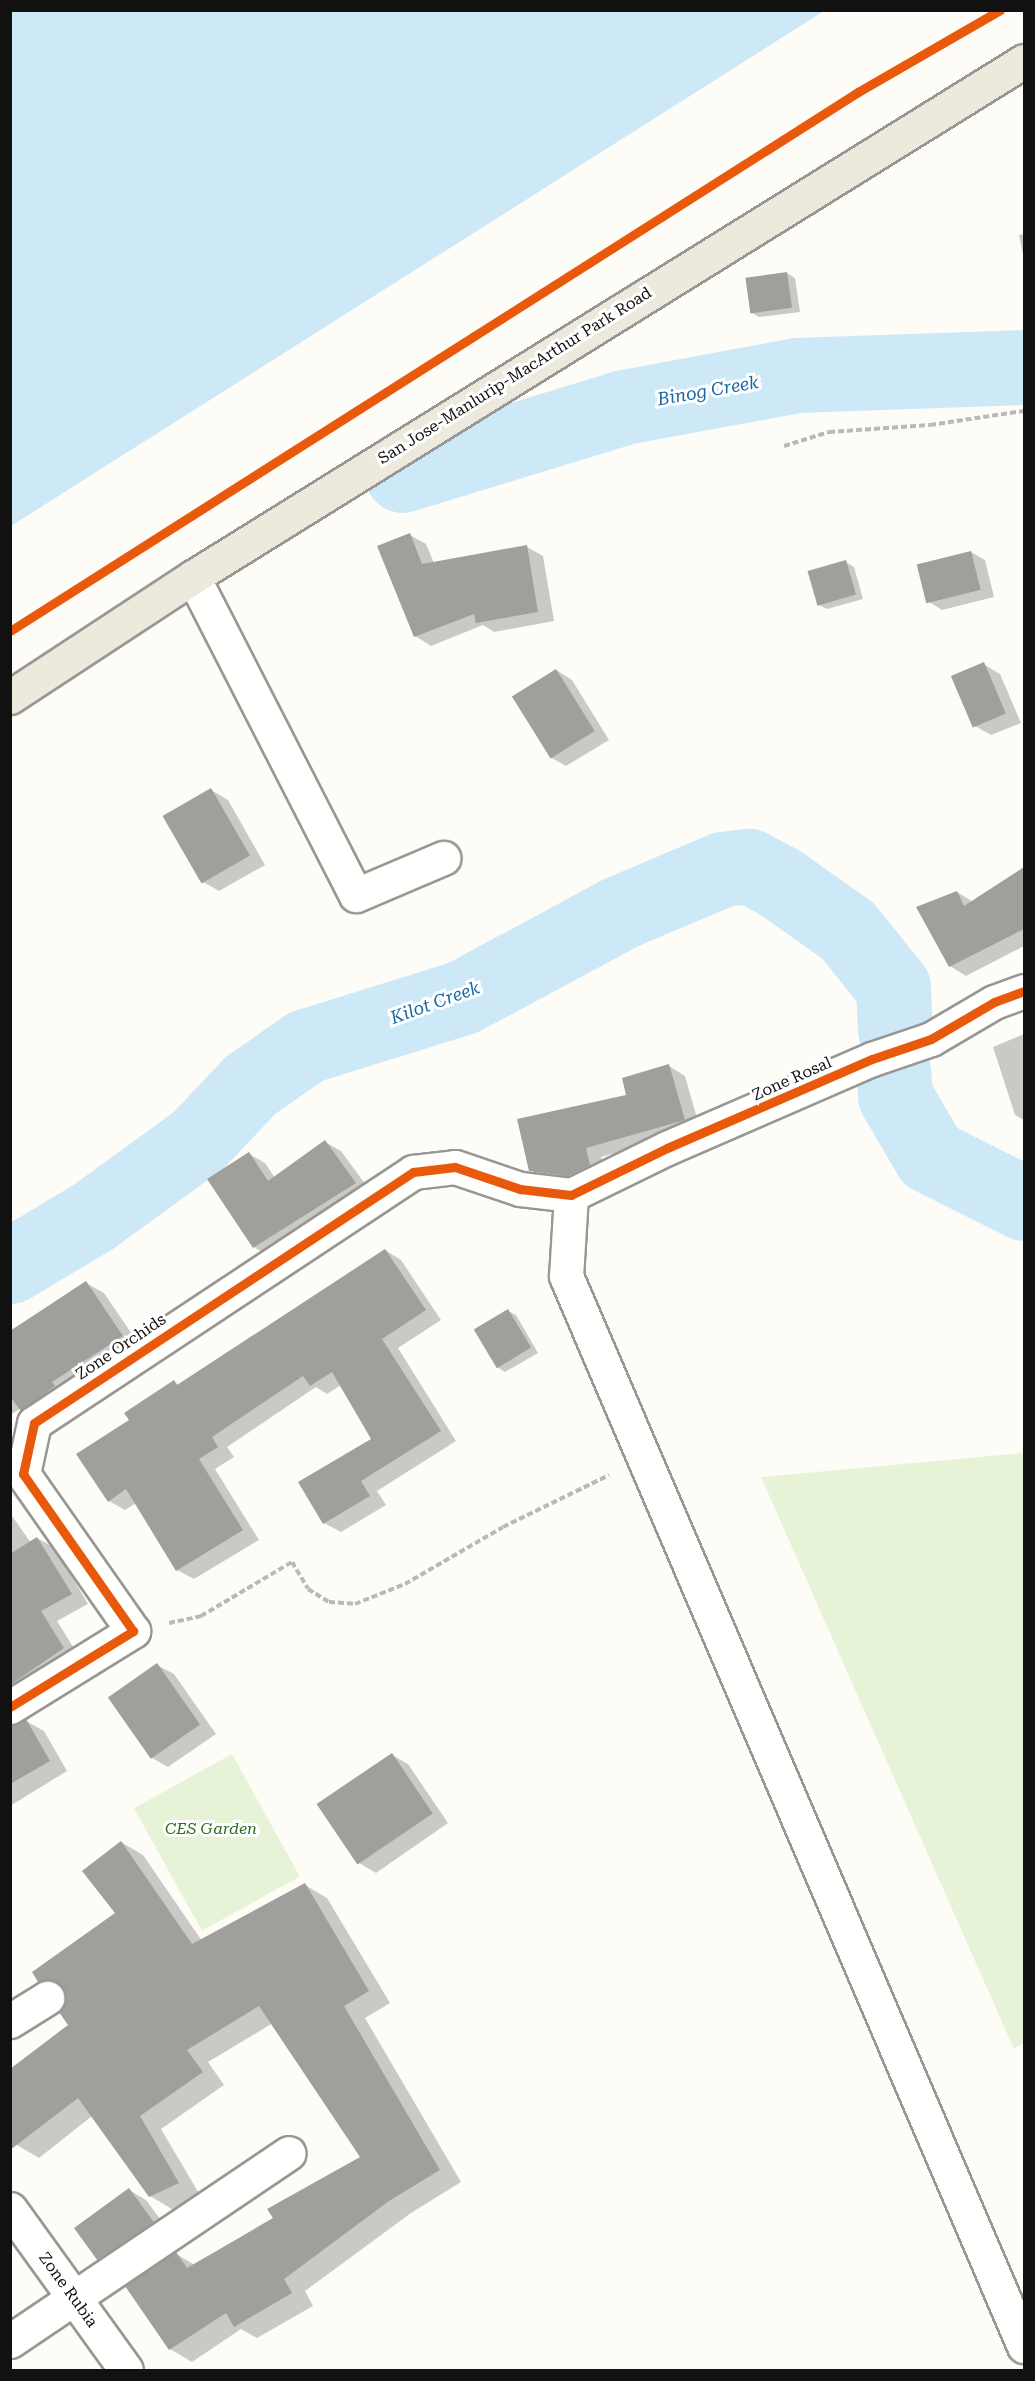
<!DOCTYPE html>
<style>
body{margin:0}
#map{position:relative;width:1035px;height:2381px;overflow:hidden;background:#fdfcf7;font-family:"Roboto Serif",serif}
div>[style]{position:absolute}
.green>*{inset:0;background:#e7f3d7;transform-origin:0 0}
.water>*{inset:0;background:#cde8f7}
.shadow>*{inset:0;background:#0003}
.river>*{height:75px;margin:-37.5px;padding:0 37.5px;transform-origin:37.5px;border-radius:37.5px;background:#cde8f7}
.building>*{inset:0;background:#a19f9c;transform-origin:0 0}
.path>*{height:4px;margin-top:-2px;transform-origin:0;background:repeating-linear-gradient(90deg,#b9b9b8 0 6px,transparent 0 9px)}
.roads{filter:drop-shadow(2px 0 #979795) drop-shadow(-2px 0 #979795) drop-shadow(0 2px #979795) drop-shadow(0 -2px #979795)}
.minor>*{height:33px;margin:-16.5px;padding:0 16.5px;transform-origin:16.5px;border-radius:16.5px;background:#fffffe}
.major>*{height:33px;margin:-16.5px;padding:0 16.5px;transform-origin:16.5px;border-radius:16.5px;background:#ede9dc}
.cycleway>*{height:9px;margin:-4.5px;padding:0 4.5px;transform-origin:4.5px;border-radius:4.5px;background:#e8590c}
span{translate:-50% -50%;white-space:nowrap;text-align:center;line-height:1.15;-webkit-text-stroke:6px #fff;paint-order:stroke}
.street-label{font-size:16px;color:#111}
.park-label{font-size:16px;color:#2f6b1f;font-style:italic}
.water-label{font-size:18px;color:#1768a6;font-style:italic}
.frame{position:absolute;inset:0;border:12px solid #111;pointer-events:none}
</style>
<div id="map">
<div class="green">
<div style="clip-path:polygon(1024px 1453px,1024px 2043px,1014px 2049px,761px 1477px)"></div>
<div style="left:232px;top:1754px;width:140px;height:112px;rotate:61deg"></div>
</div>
<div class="water">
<div style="clip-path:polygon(11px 10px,824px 10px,824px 11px,11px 526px)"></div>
</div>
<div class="shadow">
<div style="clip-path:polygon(1024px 234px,1024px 259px,1019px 235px)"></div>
<div style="clip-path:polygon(787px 273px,795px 278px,800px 312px,759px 317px,751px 312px)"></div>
<div style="clip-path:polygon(410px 535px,426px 544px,434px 563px,527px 547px,543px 556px,554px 621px,494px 632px,483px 625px,431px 646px,415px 636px)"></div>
<div style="clip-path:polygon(971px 552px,985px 560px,994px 597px,942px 610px,929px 602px)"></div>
<div style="clip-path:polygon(846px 562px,854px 567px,863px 599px,827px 609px,819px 605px)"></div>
<div style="clip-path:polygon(983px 664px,1000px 674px,1021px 723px,991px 735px,975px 726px)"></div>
<div style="clip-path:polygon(556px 670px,572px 680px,609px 740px,566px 766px,550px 757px)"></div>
<div style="clip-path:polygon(211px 790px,228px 800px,265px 865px,219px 891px,203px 882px)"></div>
<div style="clip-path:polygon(1024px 871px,1024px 946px,966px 976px,950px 966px,957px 892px,973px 902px)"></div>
<div style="clip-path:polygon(1024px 1034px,1024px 1120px,1015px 1115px,993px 1047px)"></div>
<div style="clip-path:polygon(669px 1066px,685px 1076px,700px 1129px,601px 1157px,605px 1174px,585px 1184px,547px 1180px,531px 1170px)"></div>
<div style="clip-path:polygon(325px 1142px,341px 1151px,371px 1192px,270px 1257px,254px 1247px,249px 1154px,265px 1163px,275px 1178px)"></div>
<div style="clip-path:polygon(385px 1250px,401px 1260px,441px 1320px,398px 1348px,456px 1441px,377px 1491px,386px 1505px,341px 1532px,324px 1523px,373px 1440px,341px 1385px,327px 1394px,316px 1387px,227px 1447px,234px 1457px,215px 1469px,259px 1540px,194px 1579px,177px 1570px,136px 1503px,125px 1510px,109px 1501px,131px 1420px,174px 1382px,179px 1385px)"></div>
<div style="clip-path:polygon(86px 1283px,104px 1293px,140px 1346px,39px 1420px,20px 1409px,10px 1415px,10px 1331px)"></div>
<div style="clip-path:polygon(508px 1311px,516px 1315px,538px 1353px,505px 1372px,497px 1367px)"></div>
<div style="clip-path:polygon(10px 1513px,31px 1543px,37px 1538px,55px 1548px,88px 1604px,57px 1621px,80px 1658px,10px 1713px)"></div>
<div style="clip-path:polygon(157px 1665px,174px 1674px,216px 1734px,168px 1767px,152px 1758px)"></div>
<div style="clip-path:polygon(26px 1721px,44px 1731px,67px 1771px,10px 1806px,10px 1722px,13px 1726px)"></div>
<div style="clip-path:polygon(392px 1755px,408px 1764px,448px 1823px,376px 1873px,359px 1863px)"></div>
<div style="clip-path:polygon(121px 1842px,143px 1855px,202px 1941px,305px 1885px,327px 1898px,390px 2003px,365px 2018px,461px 2182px,411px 2213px,305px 2291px,313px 2306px,257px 2338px,241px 2329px,192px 2362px,170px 2349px,127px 2286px,176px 2254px,195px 2265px,275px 2219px,362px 2157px,273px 2023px,208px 2062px,224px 2085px,161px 2129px,200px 2195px,172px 2209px,150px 2196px,92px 2116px,39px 2158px,17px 2145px,10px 2136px,70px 2025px,66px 1993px,40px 1980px,117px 1914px)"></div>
<div style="clip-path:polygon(129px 2190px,146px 2200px,169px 2231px,115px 2268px,99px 2258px)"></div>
</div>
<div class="river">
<div style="left:402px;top:475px;width:232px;rotate:-17deg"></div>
<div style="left:624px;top:407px;width:175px;rotate:-10.5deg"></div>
<div style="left:796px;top:375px;width:228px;rotate:-2deg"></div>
<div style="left:893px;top:1071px;width:25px;rotate:85deg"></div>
<div style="left:895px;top:1096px;width:69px;rotate:59.7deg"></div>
<div style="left:930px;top:1156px;width:105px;rotate:26.6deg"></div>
<div style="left:10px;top:1266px;width:96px;rotate:-30.9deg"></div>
<div style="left:92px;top:1217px;width:131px;rotate:-36deg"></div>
<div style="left:198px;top:1140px;width:76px;rotate:-46.6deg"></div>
<div style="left:250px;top:1085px;width:68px;rotate:-34.9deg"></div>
<div style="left:306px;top:1046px;width:164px;rotate:-17.3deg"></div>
<div style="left:463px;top:997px;width:179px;rotate:-28.3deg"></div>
<div style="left:621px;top:912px;width:111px;rotate:-22.9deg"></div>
<div style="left:723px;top:869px;width:26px;rotate:-7deg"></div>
<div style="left:749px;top:866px;width:34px;rotate:28deg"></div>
<div style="left:779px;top:882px;width:83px;rotate:35.2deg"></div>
<div style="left:847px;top:930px;width:73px;rotate:51.1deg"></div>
<div style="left:893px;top:987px;width:43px;rotate:87.3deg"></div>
</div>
<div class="building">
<div style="left:787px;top:272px;width:36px;height:42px;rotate:82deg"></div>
<div style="clip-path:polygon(410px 533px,422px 564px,527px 545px,538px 612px,476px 623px,474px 614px,414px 637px,377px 546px)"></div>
<div style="left:971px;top:551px;width:40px;height:56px;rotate:76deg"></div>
<div style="left:846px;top:560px;width:36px;height:40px;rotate:74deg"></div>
<div style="left:984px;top:662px;width:56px;height:36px;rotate:67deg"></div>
<div style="left:556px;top:669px;width:73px;height:52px;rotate:58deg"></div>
<div style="left:211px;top:788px;width:78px;height:56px;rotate:60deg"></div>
<div style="clip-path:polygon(1024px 867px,1024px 929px,949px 967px,916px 907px,957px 891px,964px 906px)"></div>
<div style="clip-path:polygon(669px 1064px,685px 1120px,586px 1148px,590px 1165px,568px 1176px,529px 1171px,517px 1119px,626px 1095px,622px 1078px)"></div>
<div style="clip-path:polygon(325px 1140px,356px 1183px,253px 1248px,207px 1179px,249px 1152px,268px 1181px)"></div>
<div style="clip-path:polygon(385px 1249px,426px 1310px,382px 1339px,441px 1431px,361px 1481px,370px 1496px,323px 1524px,298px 1482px,371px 1439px,332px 1372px,310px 1386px,303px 1376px,212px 1437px,218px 1447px,199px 1459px,243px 1530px,176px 1571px,126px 1489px,108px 1502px,76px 1454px,129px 1420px,124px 1413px,174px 1380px,177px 1385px)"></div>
<div style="clip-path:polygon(86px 1281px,123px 1336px,52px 1382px,55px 1386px,21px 1411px,10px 1396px,10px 1331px)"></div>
<div style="left:508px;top:1309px;width:45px;height:40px;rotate:59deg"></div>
<div style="clip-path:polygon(37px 1537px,72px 1594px,41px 1611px,64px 1648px,10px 1685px,10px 1554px)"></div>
<div style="left:157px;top:1663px;width:75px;height:60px;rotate:55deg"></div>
<div style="clip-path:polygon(26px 1719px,50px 1761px,10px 1784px,10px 1726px)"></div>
<div style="left:392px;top:1753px;width:73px;height:91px;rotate:56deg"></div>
<div style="clip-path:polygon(121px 1841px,192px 1944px,305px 1883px,369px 1991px,344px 2006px,440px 2170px,389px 2201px,284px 2279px,292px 2293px,234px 2327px,226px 2313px,169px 2350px,125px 2286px,176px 2252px,187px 2268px,273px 2218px,267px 2209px,360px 2157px,259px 2006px,187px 2050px,203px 2072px,140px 2116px,179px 2183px,149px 2197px,78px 2098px,10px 2150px,10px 2069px,68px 2025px,59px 2012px,66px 1998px,63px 1988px,55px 1981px,38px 1982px,32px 1972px,115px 1913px,82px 1871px)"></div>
<div style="left:129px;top:2188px;width:42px;height:68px;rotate:54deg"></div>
</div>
<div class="path">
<div style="left:784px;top:446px;width:47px;rotate:-17.3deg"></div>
<div style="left:829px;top:432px;width:101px;rotate:-4deg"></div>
<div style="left:930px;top:425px;width:95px;rotate:-8.5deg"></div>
<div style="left:169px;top:1623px;width:33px;rotate:-12deg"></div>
<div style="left:201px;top:1616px;width:106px;rotate:-30.7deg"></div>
<div style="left:292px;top:1562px;width:31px;rotate:59deg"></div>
<div style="left:308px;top:1589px;width:25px;rotate:32deg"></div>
<div style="left:329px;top:1602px;width:26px;rotate:4deg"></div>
<div style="left:355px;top:1604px;width:54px;rotate:-21.8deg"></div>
<div style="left:405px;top:1584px;width:113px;rotate:-30.2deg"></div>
<div style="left:503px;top:1527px;width:118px;rotate:-26.1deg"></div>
</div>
<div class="roads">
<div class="minor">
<div style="left:193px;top:577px;width:357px;rotate:62.9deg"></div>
<div style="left:356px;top:895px;width:95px;rotate:-23deg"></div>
<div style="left:571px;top:1195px;width:81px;rotate:93.5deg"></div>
<div style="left:566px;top:1276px;width:1164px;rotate:66.83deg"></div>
<div style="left:571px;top:1195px;width:107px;rotate:-26.1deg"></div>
<div style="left:667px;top:1148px;width:223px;rotate:-23.5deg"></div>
<div style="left:872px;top:1059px;width:62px;rotate:-18.7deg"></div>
<div style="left:931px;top:1039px;width:73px;rotate:-30.4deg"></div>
<div style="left:994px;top:1002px;width:32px;rotate:-20deg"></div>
<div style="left:10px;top:1707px;width:145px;rotate:-31.7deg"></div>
<div style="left:133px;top:1631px;width:192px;rotate:-125deg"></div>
<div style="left:23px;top:1474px;width:52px;rotate:-77.8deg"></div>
<div style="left:34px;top:1423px;width:455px;rotate:-33.5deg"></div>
<div style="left:413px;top:1172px;width:42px;rotate:-6.8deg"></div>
<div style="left:455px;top:1167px;width:69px;rotate:18.7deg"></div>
<div style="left:520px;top:1189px;width:51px;rotate:6.7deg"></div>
<div style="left:10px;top:2021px;width:44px;rotate:-31.9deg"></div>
<div style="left:10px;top:2209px;width:198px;rotate:54.2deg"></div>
<div style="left:10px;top:2341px;width:336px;rotate:-34deg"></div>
</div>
<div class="major">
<div style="left:10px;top:697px;width:219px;rotate:-33.3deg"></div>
<div style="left:193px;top:577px;width:978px;rotate:-31.84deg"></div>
</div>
</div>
<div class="cycleway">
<div style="left:10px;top:631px;width:1005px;rotate:-32.44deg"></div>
<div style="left:858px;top:92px;width:164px;rotate:-30deg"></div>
<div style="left:10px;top:1707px;width:145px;rotate:-31.7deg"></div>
<div style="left:133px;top:1631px;width:192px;rotate:-125deg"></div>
<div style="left:23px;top:1474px;width:52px;rotate:-77.8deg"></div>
<div style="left:34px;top:1423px;width:455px;rotate:-33.5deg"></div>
<div style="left:413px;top:1172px;width:42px;rotate:-6.8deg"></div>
<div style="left:455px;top:1167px;width:69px;rotate:18.7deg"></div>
<div style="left:520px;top:1189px;width:51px;rotate:6.7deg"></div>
<div style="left:571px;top:1195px;width:107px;rotate:-26.1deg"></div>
<div style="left:667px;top:1148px;width:223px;rotate:-23.5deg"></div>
<div style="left:872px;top:1059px;width:62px;rotate:-18.7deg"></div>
<div style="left:931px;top:1039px;width:73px;rotate:-30.4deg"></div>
<div style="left:994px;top:1002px;width:32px;rotate:-20deg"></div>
</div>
<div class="street-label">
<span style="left:515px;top:376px;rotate:-32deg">San Jose-Manlurip-MacArthur Park Road</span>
<span style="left:792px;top:1079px;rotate:-24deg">Zone Rosal</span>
<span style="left:121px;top:1347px;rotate:-34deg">Zone Orchids</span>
<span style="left:68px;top:2290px;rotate:54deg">Zone Rubia</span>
</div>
<div class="park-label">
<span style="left:211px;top:1829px">CES Garden</span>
</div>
<div class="water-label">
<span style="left:708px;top:391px;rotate:-10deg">Binog Creek</span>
<span style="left:435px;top:1003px;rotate:-20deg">Kilot Creek</span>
</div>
<div class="frame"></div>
</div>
